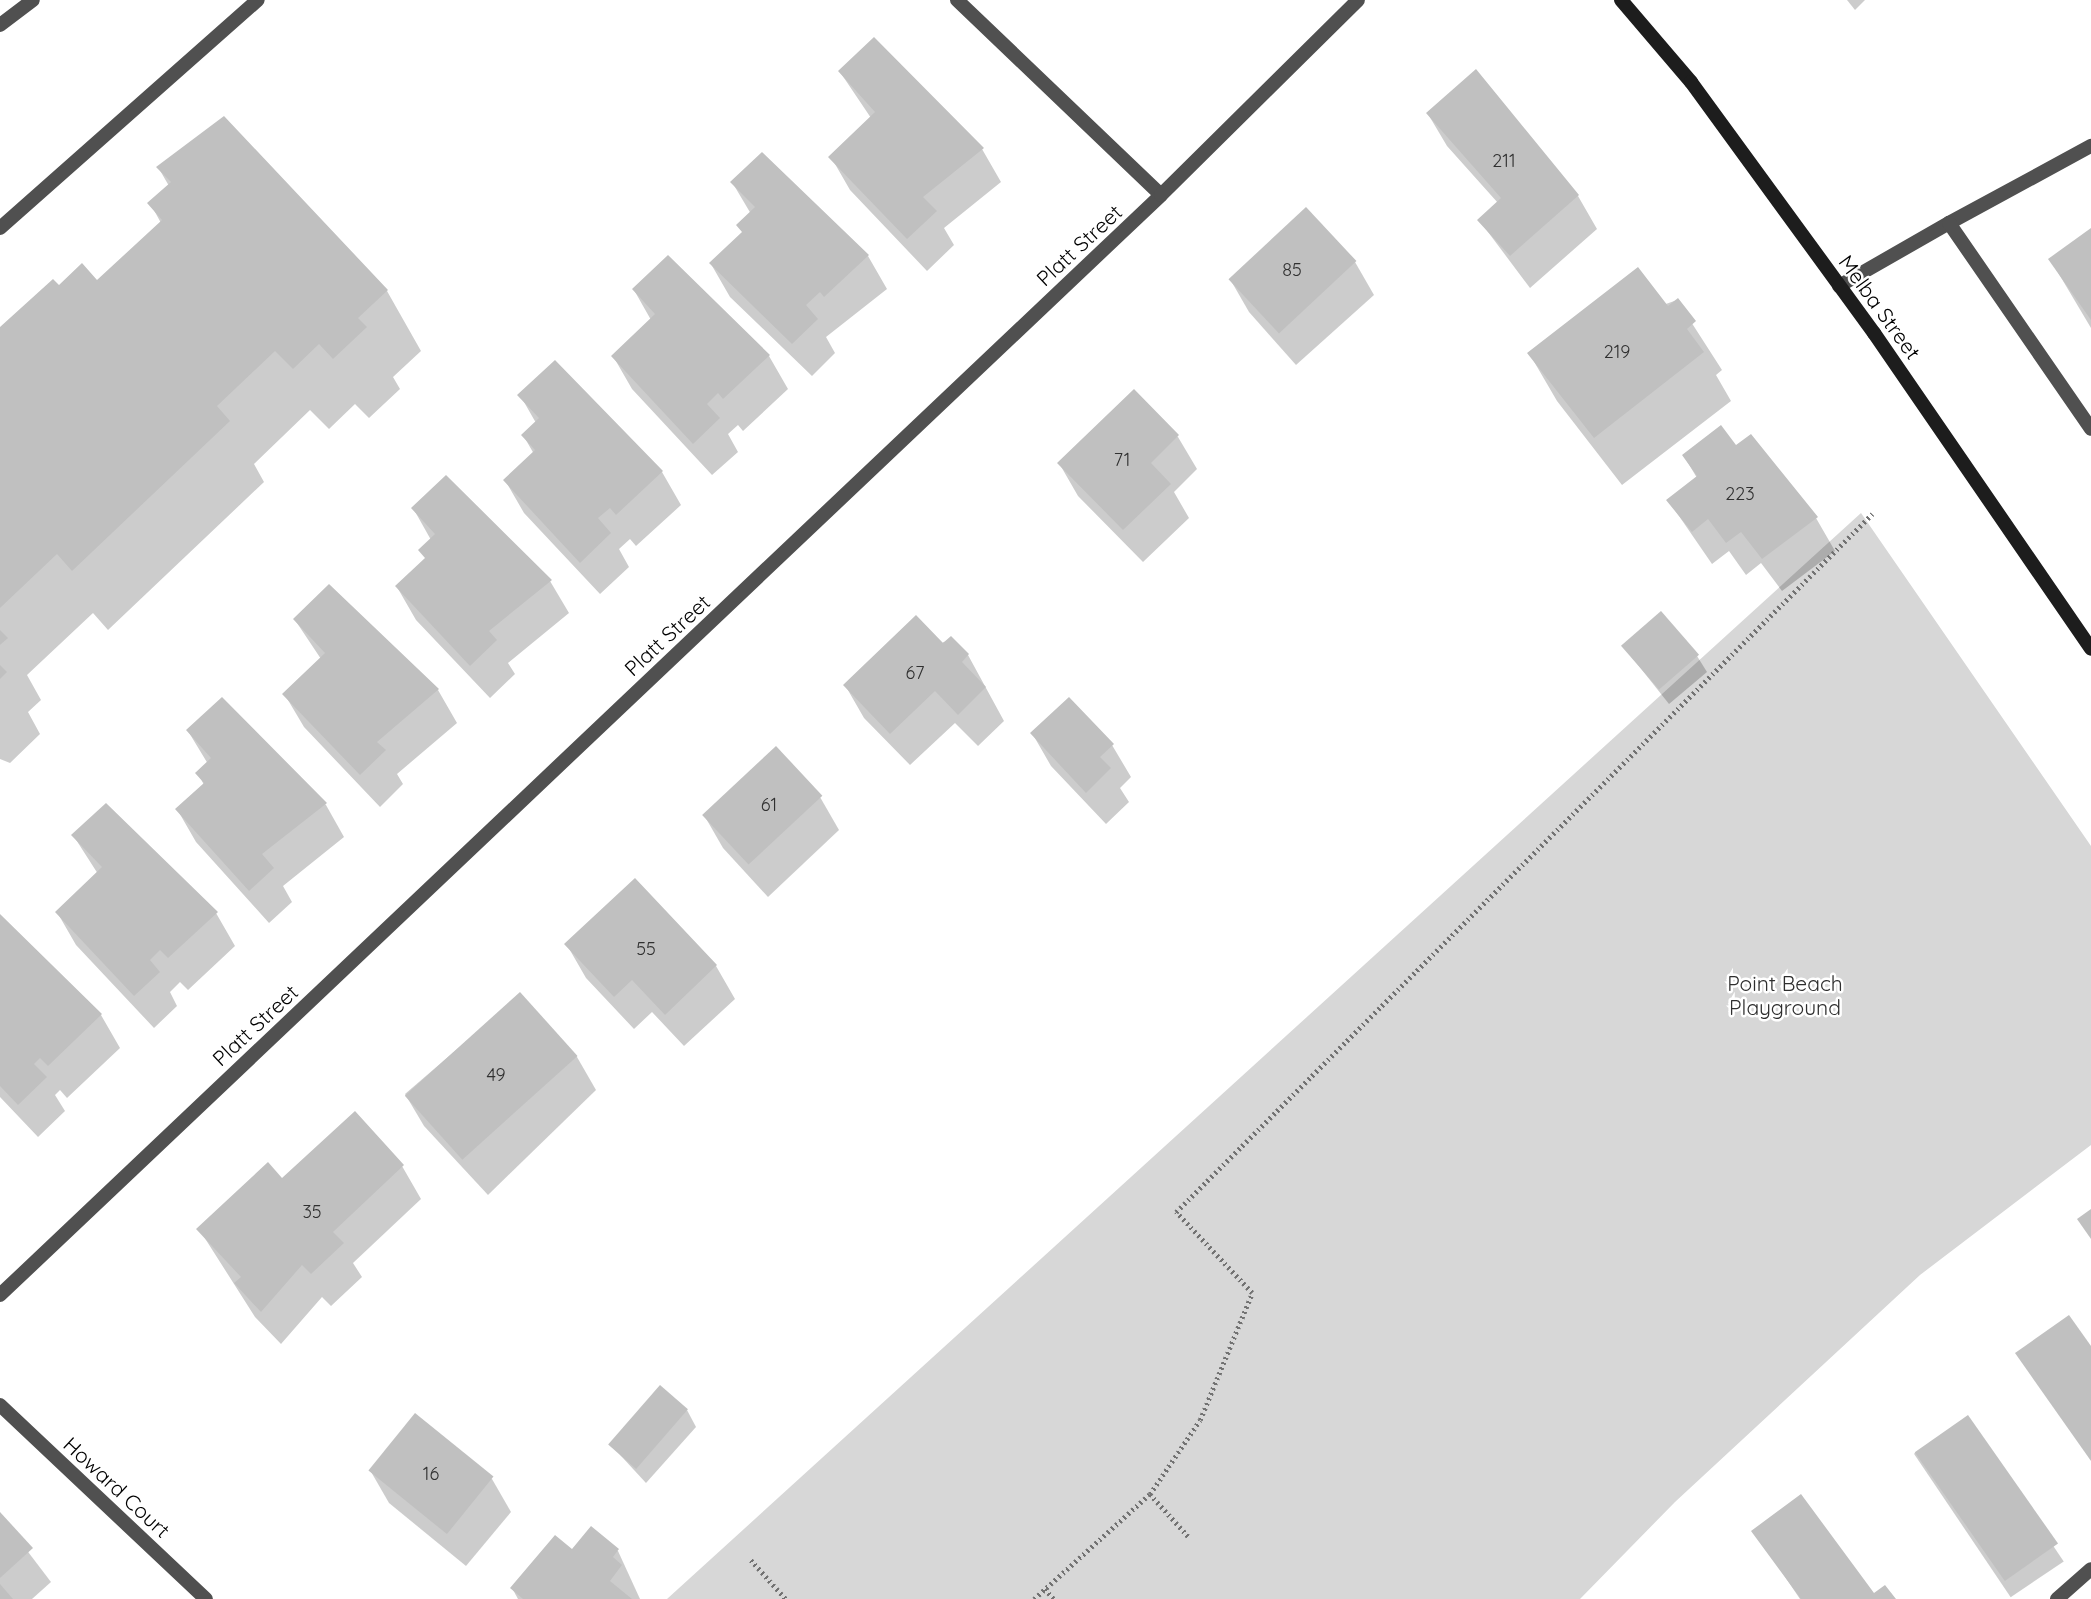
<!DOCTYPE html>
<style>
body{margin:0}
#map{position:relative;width:2091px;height:1599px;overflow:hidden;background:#fff;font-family:Quicksand,sans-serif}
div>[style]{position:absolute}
.green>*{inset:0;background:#d7d7d7}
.shadow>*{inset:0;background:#0003;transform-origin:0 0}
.building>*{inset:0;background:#c0c0c0;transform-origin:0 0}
.path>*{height:4.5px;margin-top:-2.25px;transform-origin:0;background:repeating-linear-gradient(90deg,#727272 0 2px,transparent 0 5.5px)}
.lane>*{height:14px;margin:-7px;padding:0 7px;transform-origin:7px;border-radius:7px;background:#505050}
.street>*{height:14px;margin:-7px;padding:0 7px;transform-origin:7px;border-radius:7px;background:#505050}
.secondary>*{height:14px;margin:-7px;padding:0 7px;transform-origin:7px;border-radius:7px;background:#1d1d1d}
span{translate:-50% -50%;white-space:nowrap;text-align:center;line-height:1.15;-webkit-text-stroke:5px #fff;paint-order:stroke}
.number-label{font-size:18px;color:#303030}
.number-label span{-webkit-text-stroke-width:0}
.street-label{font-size:21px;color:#000}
.park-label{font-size:21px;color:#2e2e2e}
</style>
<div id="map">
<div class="green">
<div style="clip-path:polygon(1861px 513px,2091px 846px,2091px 1145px,1920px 1275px,1675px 1502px,1580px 1599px,667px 1599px)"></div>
</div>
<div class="shadow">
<div style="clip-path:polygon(1847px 0,1865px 0,1855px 10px)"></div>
<div style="clip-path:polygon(840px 72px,982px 149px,1001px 182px,944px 228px,954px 245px,927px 271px,850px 190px,831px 157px,871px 118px)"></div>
<div style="clip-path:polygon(1428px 114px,1578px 196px,1597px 229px,1530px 288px,1479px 220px,1498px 203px,1447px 146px)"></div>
<div style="clip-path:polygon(158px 167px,387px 291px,421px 351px,393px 377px,400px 389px,369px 418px,355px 404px,329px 429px,310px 410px,254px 464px,264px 482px,108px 630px,93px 613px,27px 675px,41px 700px,28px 712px,40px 734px,10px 763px,0 759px,0 330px,59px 288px,97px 283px,161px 223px,150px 203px,169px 186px)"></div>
<div style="clip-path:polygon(732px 182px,868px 256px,887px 289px,826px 337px,835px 353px,812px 376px,730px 297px,711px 264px,743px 233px,751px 214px)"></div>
<div style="clip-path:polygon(2091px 230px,2091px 328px,2050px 259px)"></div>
<div style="clip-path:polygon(668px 257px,769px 356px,788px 389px,743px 431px,738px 425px,728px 434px,738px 452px,712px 475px,632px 389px,613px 356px,651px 320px,634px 290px)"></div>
<div style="clip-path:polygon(1355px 262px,1374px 295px,1296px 365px,1249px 312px,1230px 279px)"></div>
<div style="clip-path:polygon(1677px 300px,1722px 370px,1716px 375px,1731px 401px,1622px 485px,1557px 401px,1529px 353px)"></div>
<div style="clip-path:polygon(555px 362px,662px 472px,681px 505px,636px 546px,630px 539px,619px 549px,629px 567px,600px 594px,524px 513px,505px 480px,534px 454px,523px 435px,536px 423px,520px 395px)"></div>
<div style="clip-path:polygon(1134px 391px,1178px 437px,1197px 469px,1174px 492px,1189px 518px,1143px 562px,1078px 496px,1059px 463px)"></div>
<div style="clip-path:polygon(1736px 448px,1816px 518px,1835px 551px,1782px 591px,1761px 563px,1746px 575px,1729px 551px,1712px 564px,1668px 500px,1697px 478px,1684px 456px)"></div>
<div style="clip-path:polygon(413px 508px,550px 581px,569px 613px,508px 663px,515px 674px,490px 698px,416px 620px,397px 587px,426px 559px,431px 540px)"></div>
<div style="clip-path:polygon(295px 620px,438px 690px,457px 723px,397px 774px,403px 784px,380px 807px,304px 727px,285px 695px,321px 659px)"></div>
<div style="clip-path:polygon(951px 639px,968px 655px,1004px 721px,978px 746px,955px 723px,910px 765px,864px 718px,845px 685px)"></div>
<div style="clip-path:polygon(1623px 646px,1697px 656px,1707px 672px,1669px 704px)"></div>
<div style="clip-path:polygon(222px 700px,326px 805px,344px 837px,283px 886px,292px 902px,269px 923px,196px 842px,177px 809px,204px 785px,198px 773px,208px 764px,188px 731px)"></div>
<div style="clip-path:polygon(1032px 733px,1112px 745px,1131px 777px,1120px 788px,1129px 802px,1106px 824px,1051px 766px)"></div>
<div style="clip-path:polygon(820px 797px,839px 830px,768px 897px,723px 848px,704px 815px)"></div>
<div style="clip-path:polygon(73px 835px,216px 913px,235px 946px,188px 990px,180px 982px,170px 992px,177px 1006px,154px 1028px,76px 945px,57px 912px,98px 874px)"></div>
<div style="clip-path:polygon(0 915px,101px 1015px,120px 1048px,67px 1098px,60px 1090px,55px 1095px,65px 1111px,38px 1137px,0 1097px)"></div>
<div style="clip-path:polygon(567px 945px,716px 966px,735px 999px,684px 1046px,652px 1012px,634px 1029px,586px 978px)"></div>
<div style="clip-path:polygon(520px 995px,577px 1057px,596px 1090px,488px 1195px,424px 1126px,405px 1094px)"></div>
<div style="clip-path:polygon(402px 1166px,421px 1199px,353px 1263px,362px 1277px,331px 1306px,322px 1297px,281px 1344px,255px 1317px,199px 1229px,282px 1181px)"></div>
<div style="clip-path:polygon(687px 1410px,696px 1427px,646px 1483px,610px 1444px)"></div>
<div style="clip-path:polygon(415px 1416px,492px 1479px,511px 1512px,466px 1566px,389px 1503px,370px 1470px)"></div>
<div style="left:1967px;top:1418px;width:173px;height:64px;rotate:56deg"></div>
<div style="clip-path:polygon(0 1515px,51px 1582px,32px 1599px,0 1599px)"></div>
<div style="clip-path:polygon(1754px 1531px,1873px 1596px,1894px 1599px,1800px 1599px)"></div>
<div style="clip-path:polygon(572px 1551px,618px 1551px,640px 1599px,518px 1599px,512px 1588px)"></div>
</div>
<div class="building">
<div style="clip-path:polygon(874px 37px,984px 148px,923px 197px,937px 211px,907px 239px,828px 157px,875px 112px,838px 71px)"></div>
<div style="clip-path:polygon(1476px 69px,1579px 195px,1510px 256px,1477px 220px,1501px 198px,1426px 113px)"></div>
<div style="clip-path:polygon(224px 116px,388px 290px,358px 318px,367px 327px,333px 359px,319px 344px,293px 369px,275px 351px,217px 406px,230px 421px,72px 571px,57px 554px,0 608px,0 327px,53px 279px,59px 285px,82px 263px,97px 280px,162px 220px,147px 203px,171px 182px,156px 167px)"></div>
<div style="clip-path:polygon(762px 152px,869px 255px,824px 297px,820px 292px,806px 305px,818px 319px,792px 344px,709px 263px,742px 232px,736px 225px,755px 207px,730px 182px)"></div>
<div style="left:1306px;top:207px;width:74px;height:106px;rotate:47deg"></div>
<div style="clip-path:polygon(2091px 228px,2091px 320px,2048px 259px)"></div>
<div style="clip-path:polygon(668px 255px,770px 355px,723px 399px,718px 393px,707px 404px,720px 418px,693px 444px,611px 356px,655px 314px,632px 289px)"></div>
<div style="clip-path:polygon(1638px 267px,1668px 306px,1678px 298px,1696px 321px,1687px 329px,1704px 352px,1594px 438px,1527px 353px)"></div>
<div style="clip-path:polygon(555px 360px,663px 471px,616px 515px,610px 508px,598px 518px,611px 533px,580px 563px,503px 480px,535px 450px,521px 435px,539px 418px,517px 395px)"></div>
<div style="clip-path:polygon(1134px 389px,1179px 435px,1151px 463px,1171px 484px,1123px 530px,1057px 463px)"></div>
<div style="clip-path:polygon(1721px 425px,1736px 445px,1751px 434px,1818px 517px,1762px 559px,1741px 532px,1726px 543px,1708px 519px,1692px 532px,1666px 500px,1697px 476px,1682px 455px)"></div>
<div style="clip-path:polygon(446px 475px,552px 580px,489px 631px,497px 640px,470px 666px,395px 586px,425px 558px,418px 550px,435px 534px,411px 508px)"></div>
<div style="clip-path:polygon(329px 584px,439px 689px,377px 742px,386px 750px,360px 775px,282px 694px,325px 653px,293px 619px)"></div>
<div style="left:1661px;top:611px;width:58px;height:53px;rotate:49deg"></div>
<div style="clip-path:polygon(916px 615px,943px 643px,951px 636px,969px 654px,962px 662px,986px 687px,958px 715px,935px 691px,890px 734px,843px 685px)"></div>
<div style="clip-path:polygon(0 630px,8px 638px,0 645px)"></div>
<div style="clip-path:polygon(0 665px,7px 672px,0 679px)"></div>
<div style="clip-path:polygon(222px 697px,327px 803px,262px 854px,274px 868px,249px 891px,175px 809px,204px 783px,195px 773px,211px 758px,186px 730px)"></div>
<div style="clip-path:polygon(1069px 697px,1114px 744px,1100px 757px,1111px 768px,1086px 793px,1030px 733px)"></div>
<div style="left:776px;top:746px;width:68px;height:101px;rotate:47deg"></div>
<div style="clip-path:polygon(106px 803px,218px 912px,168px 958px,160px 950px,150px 960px,160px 972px,134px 996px,55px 912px,102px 867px,71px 835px)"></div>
<div style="clip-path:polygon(635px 878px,717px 965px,665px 1015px,632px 980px,614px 997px,564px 944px)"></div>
<div style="clip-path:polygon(0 914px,102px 1014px,48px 1066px,40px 1058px,34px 1064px,47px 1077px,18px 1105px,0 1086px)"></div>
<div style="left:520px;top:992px;width:86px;height:155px;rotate:48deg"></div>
<div style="clip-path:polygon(355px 1111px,404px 1165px,333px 1232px,344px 1243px,311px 1274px,302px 1265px,261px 1312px,234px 1283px,241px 1277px,196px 1229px,268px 1162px,282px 1178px)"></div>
<div style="clip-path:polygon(2091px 1209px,2091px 1239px,2077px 1219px)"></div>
<div style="clip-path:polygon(2069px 1315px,2091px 1346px,2091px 1461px,2015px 1353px)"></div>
<div style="left:660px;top:1385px;width:37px;height:79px;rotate:41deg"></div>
<div style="left:415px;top:1413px;width:101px;height:74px;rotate:39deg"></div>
<div style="left:1968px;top:1415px;width:157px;height:65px;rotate:55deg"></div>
<div style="clip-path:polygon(1801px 1494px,1874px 1593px,1885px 1585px,1896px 1599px,1801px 1599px,1751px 1531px)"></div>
<div style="clip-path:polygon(0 1512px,33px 1548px,0 1578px)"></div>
<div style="clip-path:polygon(591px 1526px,619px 1549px,613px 1557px,622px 1565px,610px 1581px,632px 1599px,523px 1599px,510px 1588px,555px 1535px,572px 1549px)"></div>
<div style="clip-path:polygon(0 1584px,13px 1599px,0 1599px)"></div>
</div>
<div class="path">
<div style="left:1150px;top:1494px;width:89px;rotate:-56deg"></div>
<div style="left:1200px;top:1420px;width:137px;rotate:-67.7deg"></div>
<div style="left:1252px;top:1293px;width:111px;rotate:-133.2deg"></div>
<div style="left:1176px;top:1212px;width:986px;rotate:-45.08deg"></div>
<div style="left:751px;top:1560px;width:52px;rotate:48.1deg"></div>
<div style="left:1045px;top:1589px;width:13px;rotate:48deg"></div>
<div style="left:1034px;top:1599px;width:156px;rotate:-42.2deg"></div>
<div style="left:1150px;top:1494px;width:57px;rotate:47.9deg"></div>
</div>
<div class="lane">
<div style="left:957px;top:0;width:282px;rotate:43.7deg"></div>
<div style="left:1949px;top:223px;width:162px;rotate:-28.5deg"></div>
<div style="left:0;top:228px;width:344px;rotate:-41.5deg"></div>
<div style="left:1839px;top:286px;width:127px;rotate:-29.8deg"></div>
<div style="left:1949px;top:223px;width:250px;rotate:55.4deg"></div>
<div style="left:2057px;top:1599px;width:45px;rotate:-41.4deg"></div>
</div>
<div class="street">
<div style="left:0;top:25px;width:41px;rotate:-37.1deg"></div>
<div style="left:0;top:1295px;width:1599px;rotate:-43.45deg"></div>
<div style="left:1161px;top:195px;width:277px;rotate:-44.7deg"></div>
<div style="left:0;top:1405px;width:283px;rotate:43.3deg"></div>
</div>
<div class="secondary">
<div style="left:1621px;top:0;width:108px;rotate:49.5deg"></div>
<div style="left:1691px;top:82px;width:311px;rotate:53.9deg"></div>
<div style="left:1874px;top:333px;width:383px;rotate:55.5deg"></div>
</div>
<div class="number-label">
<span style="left:1504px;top:161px">211</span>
<span style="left:1292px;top:270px">85</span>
<span style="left:1617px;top:352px">219</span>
<span style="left:1122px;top:460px">71</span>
<span style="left:1740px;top:494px">223</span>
<span style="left:915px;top:673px">67</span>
<span style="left:769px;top:805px">61</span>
<span style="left:646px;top:949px">55</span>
<span style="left:496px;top:1075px">49</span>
<span style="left:312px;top:1212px">35</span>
<span style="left:431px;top:1474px">16</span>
</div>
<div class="street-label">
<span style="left:1079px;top:245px;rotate:-43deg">Platt Street</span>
<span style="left:1880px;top:307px;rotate:54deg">Melba Street</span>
<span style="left:667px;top:635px;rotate:-43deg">Platt Street</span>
<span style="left:255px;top:1025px;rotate:-43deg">Platt Street</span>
<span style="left:117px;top:1487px;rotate:43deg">Howard Court</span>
</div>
<div class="park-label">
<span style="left:1785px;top:995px">Point Beach<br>Playground</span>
</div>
</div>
